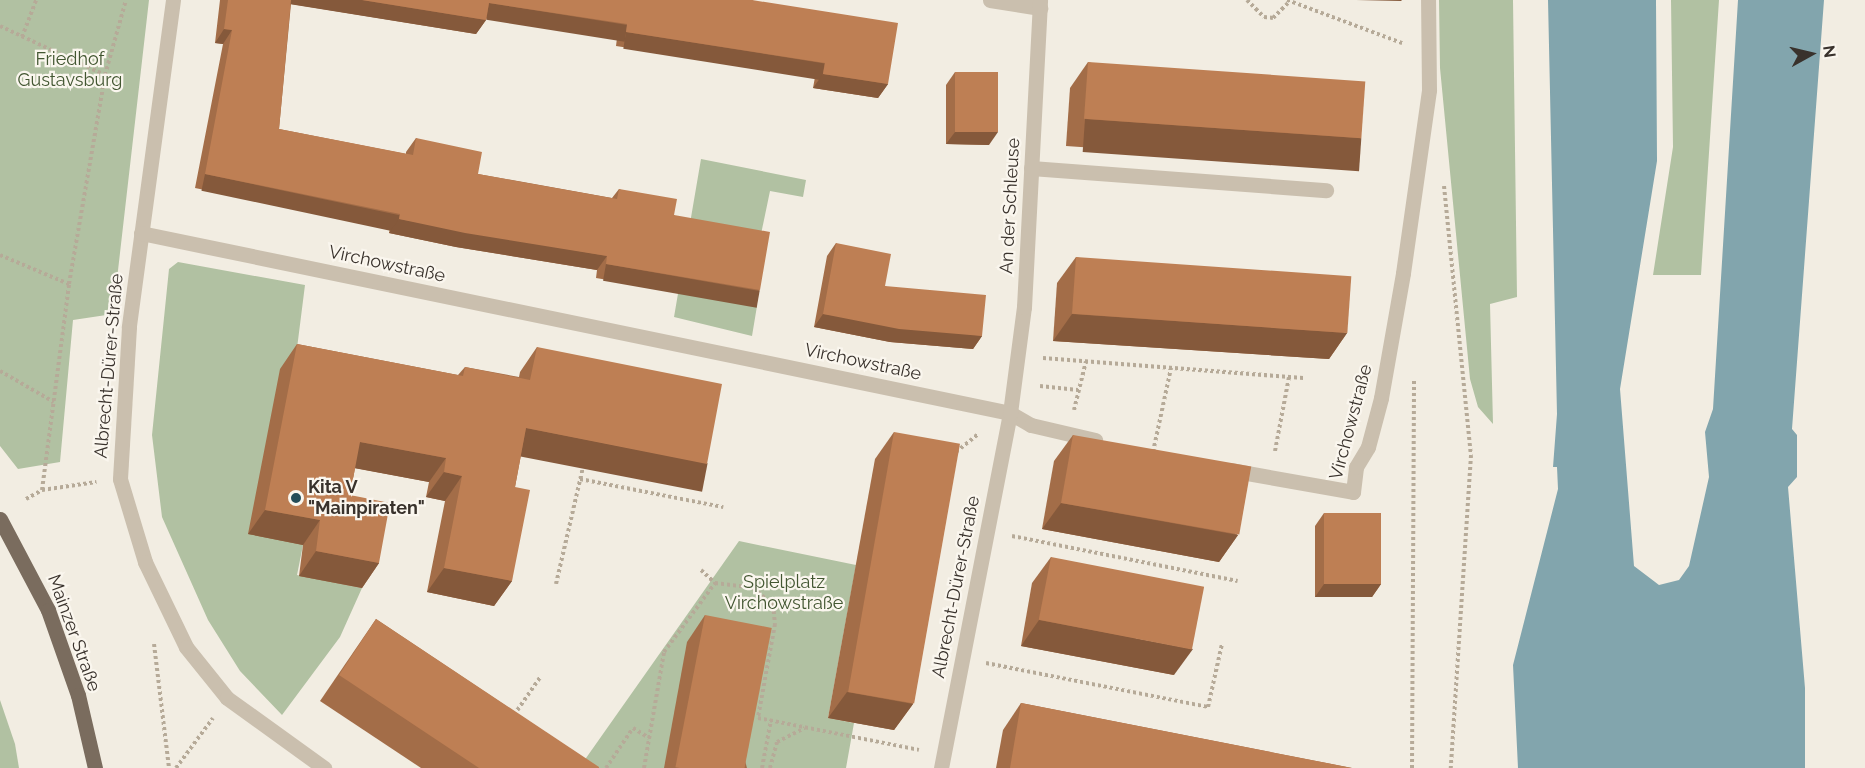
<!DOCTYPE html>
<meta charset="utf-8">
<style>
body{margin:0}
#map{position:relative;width:1865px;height:768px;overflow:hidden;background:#f2ede2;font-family:Raleway,sans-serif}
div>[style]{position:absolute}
.green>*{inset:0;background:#b1c1a2}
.water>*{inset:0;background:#82a5ad}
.path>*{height:4px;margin-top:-2px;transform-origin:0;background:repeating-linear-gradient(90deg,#b6aa98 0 3px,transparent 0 6px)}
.minor>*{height:15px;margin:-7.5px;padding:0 7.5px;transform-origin:7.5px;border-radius:7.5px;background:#cabfae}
.major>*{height:15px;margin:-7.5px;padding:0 7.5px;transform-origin:7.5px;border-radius:7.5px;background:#7a6c5e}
.wall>*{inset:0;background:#a36d48}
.shaded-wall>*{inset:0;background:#85593b;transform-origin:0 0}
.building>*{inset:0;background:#be7f54;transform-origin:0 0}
.dots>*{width:16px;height:16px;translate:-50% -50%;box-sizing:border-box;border:3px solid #faf6ee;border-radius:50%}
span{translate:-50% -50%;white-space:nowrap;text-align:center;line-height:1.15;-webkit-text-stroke:4.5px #faf6ee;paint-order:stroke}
.park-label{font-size:18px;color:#425631}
.street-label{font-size:18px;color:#39322c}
.poi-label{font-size:18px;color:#39322c;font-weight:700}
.left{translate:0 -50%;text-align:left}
.north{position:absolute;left:1781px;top:24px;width:60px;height:60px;-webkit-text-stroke:4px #faf6ee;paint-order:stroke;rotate:82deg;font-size:16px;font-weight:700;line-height:24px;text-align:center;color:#39322c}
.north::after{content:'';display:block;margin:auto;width:21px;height:27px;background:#39322c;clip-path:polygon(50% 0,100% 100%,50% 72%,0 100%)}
</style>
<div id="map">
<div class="green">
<div style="clip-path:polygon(0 0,149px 0,113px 314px,73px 320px,60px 462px,18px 469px,0 446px)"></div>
<div style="clip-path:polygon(1439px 0,1513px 0,1517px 297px,1490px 304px,1493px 424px,1478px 407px,1470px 379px,1440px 68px)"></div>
<div style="clip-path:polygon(1671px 0,1719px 0,1701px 275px,1653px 275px,1673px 147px)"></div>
<div style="clip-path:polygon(701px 159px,806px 180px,803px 197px,770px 191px,760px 239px,696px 294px,757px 306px,752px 336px,674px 317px)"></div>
<div style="clip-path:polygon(178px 262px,305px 285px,294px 372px,303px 545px,297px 575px,362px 588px,340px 637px,282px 715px,240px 671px,208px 620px,162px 517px,152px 435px,169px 269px)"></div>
<div style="clip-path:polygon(739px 541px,856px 565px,828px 718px,854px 723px,846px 768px,579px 768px)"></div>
<div style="clip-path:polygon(0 700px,15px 744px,19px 768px,0 768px)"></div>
</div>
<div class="water">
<div style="clip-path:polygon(1548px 0,1656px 0,1657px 161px,1620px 389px,1634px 566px,1659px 585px,1679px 580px,1689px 566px,1709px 477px,1705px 432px,1713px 409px,1738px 0,1824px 0,1792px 429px,1797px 435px,1797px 477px,1788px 487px,1805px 688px,1805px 768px,1518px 768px,1513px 665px,1558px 489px,1557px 467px,1553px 467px,1557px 414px)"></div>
</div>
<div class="path">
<div style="left:1247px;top:0;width:24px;rotate:45deg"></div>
<div style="left:1264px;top:17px;width:9px;rotate:6deg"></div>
<div style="left:1273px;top:18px;width:21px;rotate:-45deg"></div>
<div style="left:1287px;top:0;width:123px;rotate:20.5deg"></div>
<div style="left:0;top:26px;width:116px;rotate:25deg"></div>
<div style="left:105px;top:75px;width:78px;rotate:-74.4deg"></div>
<div style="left:22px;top:37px;width:40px;rotate:-69deg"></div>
<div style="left:1444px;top:186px;width:270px;rotate:84.3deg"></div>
<div style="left:1471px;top:455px;width:314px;rotate:93.7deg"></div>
<div style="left:0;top:255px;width:75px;rotate:22.8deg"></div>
<div style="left:69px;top:284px;width:212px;rotate:-80.2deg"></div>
<div style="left:1043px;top:358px;width:261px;rotate:4.4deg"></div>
<div style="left:0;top:371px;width:62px;rotate:29.9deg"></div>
<div style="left:1040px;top:386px;width:38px;rotate:6deg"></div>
<div style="left:1074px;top:410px;width:50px;rotate:-76.2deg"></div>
<div style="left:1275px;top:451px;width:75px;rotate:-79.3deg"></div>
<div style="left:956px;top:452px;width:28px;rotate:-39deg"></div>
<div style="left:1153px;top:452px;width:86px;rotate:-77.9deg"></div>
<div style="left:580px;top:479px;width:146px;rotate:11.1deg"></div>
<div style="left:42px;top:490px;width:208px;rotate:-82.5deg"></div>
<div style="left:26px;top:499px;width:18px;rotate:-29deg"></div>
<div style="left:42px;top:490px;width:55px;rotate:-8.4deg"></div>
<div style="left:1012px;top:536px;width:230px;rotate:11.3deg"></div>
<div style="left:701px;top:570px;width:19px;rotate:43deg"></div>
<div style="left:715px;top:583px;width:38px;rotate:7deg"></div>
<div style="left:753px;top:588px;width:26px;rotate:40deg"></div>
<div style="left:773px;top:605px;width:19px;rotate:84deg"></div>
<div style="left:775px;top:624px;width:96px;rotate:100.3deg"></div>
<div style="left:758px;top:718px;width:164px;rotate:11.2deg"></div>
<div style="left:556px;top:584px;width:120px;rotate:-77deg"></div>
<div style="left:154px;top:644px;width:125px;rotate:83.1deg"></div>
<div style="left:986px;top:663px;width:226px;rotate:11.2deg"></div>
<div style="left:1208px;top:707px;width:65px;rotate:-77.5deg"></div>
<div style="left:514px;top:715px;width:47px;rotate:-55.3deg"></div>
<div style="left:176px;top:768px;width:62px;rotate:-53.5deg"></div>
<div style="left:606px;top:768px;width:48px;rotate:-56deg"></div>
<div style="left:633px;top:728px;width:19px;rotate:32deg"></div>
<div style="left:644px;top:768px;width:118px;rotate:-80.2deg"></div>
<div style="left:664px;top:652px;width:86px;rotate:-53.5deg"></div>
<div style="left:762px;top:768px;width:49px;rotate:-79.4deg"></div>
<div style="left:770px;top:768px;width:27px;rotate:-75deg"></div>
<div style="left:777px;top:742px;width:31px;rotate:-27deg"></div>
<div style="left:1412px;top:768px;width:389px;rotate:-89.7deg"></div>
</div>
<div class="minor">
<div style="left:173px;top:0;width:330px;rotate:97.7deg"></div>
<div style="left:129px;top:327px;width:152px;rotate:93.4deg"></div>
<div style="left:120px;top:479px;width:87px;rotate:73.2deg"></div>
<div style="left:145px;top:562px;width:94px;rotate:64.2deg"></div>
<div style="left:186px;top:647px;width:65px;rotate:51.2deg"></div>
<div style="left:227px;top:698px;width:120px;rotate:35.8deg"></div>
<div style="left:990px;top:0;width:51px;rotate:9.1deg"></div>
<div style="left:1031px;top:168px;width:296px;rotate:4.3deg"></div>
<div style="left:141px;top:233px;width:887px;rotate:11.7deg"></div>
<div style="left:1010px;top:413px;width:24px;rotate:30deg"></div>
<div style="left:1031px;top:425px;width:66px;rotate:13.2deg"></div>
<div style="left:1230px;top:470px;width:125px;rotate:10.1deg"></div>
<div style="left:1353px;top:492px;width:25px;rotate:-83deg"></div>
<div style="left:1356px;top:467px;width:23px;rotate:-59deg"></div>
<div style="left:1368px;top:447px;width:51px;rotate:-75.1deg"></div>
<div style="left:1381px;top:398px;width:127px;rotate:-80deg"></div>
<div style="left:1403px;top:273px;width:185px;rotate:-81.9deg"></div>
<div style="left:1429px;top:90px;width:90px;rotate:-90.6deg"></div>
<div style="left:941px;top:768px;width:362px;rotate:-79deg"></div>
<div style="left:1010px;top:413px;width:107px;rotate:-82.5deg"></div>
<div style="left:1024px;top:307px;width:307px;rotate:-87deg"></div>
</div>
<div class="major">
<div style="left:0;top:519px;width:103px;rotate:62.2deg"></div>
<div style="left:48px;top:610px;width:90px;rotate:70.6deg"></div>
<div style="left:78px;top:695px;width:75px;rotate:76.9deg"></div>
</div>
<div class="wall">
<div style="clip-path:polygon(220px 0,752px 0,888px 84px,878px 98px,813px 88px,815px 77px,616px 46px,617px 38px,487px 18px,486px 20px,476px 34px,291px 4px,279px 129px,406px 154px,406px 152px,416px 138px,478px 174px,612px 198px,619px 189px,674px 215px,760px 290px,750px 304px,596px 278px,597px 270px,456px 247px,389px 233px,390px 228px,195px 188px,223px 44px,215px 43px)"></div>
<div style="clip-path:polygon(1088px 62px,1361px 138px,1342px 165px,1066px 146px,1070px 88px)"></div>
<div style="clip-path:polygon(955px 72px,989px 145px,946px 144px,946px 85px)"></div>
<div style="clip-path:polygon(836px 243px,885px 286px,982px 336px,973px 349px,890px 342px,814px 327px,827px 256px)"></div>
<div style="clip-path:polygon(1076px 257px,1347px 333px,1329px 359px,1053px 341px,1057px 283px)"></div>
<div style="clip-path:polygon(297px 344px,458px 375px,465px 367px,519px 377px,520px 372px,537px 347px,707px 464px,690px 488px,521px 455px,515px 487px,512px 581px,494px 606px,427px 592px,445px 501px,426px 497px,429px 482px,355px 468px,350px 495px,379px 563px,362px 588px,299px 576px,303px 545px,248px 534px,280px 369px)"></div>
<div style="clip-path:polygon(894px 432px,913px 704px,894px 730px,828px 718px,875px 459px)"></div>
<div style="clip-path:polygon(1073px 435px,1238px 535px,1219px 562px,1042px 529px,1054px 461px)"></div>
<div style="clip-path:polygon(1324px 513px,1381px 584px,1372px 597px,1315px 597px,1315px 526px)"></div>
<div style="clip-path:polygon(1051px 557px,1174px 675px,1021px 646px,1032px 583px)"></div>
<div style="clip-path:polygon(705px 615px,747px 768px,664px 768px,687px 642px)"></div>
<div style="clip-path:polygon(376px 619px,599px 768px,421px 768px,320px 701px)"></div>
<div style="clip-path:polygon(1021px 703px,1352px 768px,996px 768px,1003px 730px)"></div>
</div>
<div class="shaded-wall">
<div style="clip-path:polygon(284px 0,362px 0,486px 20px,476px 34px,283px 3px)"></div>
<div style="clip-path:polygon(1356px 0,1402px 0,1401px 1px)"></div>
<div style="left:489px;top:3px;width:140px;height:17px;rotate:9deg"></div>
<div style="clip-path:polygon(224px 29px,232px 30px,223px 44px,215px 43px)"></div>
<div style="left:626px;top:32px;width:201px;height:17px;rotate:9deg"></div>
<div style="clip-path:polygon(823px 74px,888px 84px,878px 98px,813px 88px)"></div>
<div style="left:1085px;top:119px;width:277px;height:33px;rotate:4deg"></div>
<div style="clip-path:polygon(955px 132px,998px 132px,989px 145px,946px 144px)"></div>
<div style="left:205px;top:174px;width:199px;height:17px;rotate:12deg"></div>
<div style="clip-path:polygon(399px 219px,607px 256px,597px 270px,456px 247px,389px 233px)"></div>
<div style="left:606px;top:264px;width:156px;height:17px;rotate:10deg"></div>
<div style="clip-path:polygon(823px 314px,982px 336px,973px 349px,890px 342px,814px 327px)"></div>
<div style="clip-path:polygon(1072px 314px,1347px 333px,1329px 359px,1053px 341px)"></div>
<div style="left:526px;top:428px;width:185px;height:29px;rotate:11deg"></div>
<div style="clip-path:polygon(360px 442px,446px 458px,429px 482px,343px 466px)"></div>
<div style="clip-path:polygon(444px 472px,462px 476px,445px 501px,426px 497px)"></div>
<div style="clip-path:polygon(1061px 503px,1238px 535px,1219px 562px,1042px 529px)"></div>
<div style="clip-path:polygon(265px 510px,320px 520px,303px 545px,248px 534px)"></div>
<div style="clip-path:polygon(316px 551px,379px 563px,362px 588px,299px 576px)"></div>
<div style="clip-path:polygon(444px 568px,512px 581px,494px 606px,427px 592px)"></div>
<div style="clip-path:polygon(1324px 584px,1381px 584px,1372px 597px,1315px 597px)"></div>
<div style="clip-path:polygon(1039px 620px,1193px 649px,1174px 675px,1021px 646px)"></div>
<div style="clip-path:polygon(847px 692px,913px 704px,894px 730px,828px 718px)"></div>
</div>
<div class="building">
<div style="clip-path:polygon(228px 0,291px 0,279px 129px,413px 155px,416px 138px,482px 152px,478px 174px,617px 199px,619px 189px,677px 199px,674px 215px,770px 232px,760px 290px,606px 264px,607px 256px,465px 233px,399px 219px,400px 214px,205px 174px,232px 30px,224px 29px)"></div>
<div style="clip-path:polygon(362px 0,752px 0,898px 23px,888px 84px,823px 74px,825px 63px,626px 32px,627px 24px,489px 3px,486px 20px)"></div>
<div style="left:1088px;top:62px;width:278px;height:57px;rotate:4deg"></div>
<div style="left:955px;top:72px;width:43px;height:60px"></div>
<div style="clip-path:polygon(836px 243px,891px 254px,885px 286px,986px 295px,982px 336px,899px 329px,823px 314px)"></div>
<div style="left:1076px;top:257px;width:276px;height:57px;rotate:4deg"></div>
<div style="clip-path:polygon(297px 344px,463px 376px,465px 367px,530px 380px,537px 347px,722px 384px,707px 464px,526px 428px,515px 487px,530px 490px,512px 581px,444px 568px,462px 476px,444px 472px,446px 458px,360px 442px,350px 495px,390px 503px,379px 563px,316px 551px,320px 520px,265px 510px)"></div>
<div style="left:894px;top:432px;width:67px;height:264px;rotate:10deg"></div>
<div style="left:1073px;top:435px;width:181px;height:69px;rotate:10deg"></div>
<div style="left:1324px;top:513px;width:57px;height:71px"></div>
<div style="left:1051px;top:557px;width:156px;height:64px;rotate:11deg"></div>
<div style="left:705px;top:615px;width:68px;height:155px;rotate:11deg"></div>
<div style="clip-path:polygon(376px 619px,599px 767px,599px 768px,479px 768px,339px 675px)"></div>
<div style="clip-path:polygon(1021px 703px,1352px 768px,1010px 768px)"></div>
</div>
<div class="dots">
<div style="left:296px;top:498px;background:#244c58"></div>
</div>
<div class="park-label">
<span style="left:70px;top:70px">Friedhof<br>Gustavsburg</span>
<span style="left:784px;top:593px">Spielplatz<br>Virchowstraße</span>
</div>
<div class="street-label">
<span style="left:1010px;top:206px;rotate:-87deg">An der Schleuse</span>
<span style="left:387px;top:264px;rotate:12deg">Virchowstraße</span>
<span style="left:863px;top:362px;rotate:12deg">Virchowstraße</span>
<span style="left:109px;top:366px;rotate:-85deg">Albrecht-Dürer-Straße</span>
<span style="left:1351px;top:422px;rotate:-75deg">Virchowstraße</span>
<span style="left:956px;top:587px;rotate:-79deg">Albrecht-Dürer-Straße</span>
<span style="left:74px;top:633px;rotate:70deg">Mainzer Straße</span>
</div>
<div class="poi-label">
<span class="left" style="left:308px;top:498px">Kita V<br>"Mainpiraten"</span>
</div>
<div class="north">N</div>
</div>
